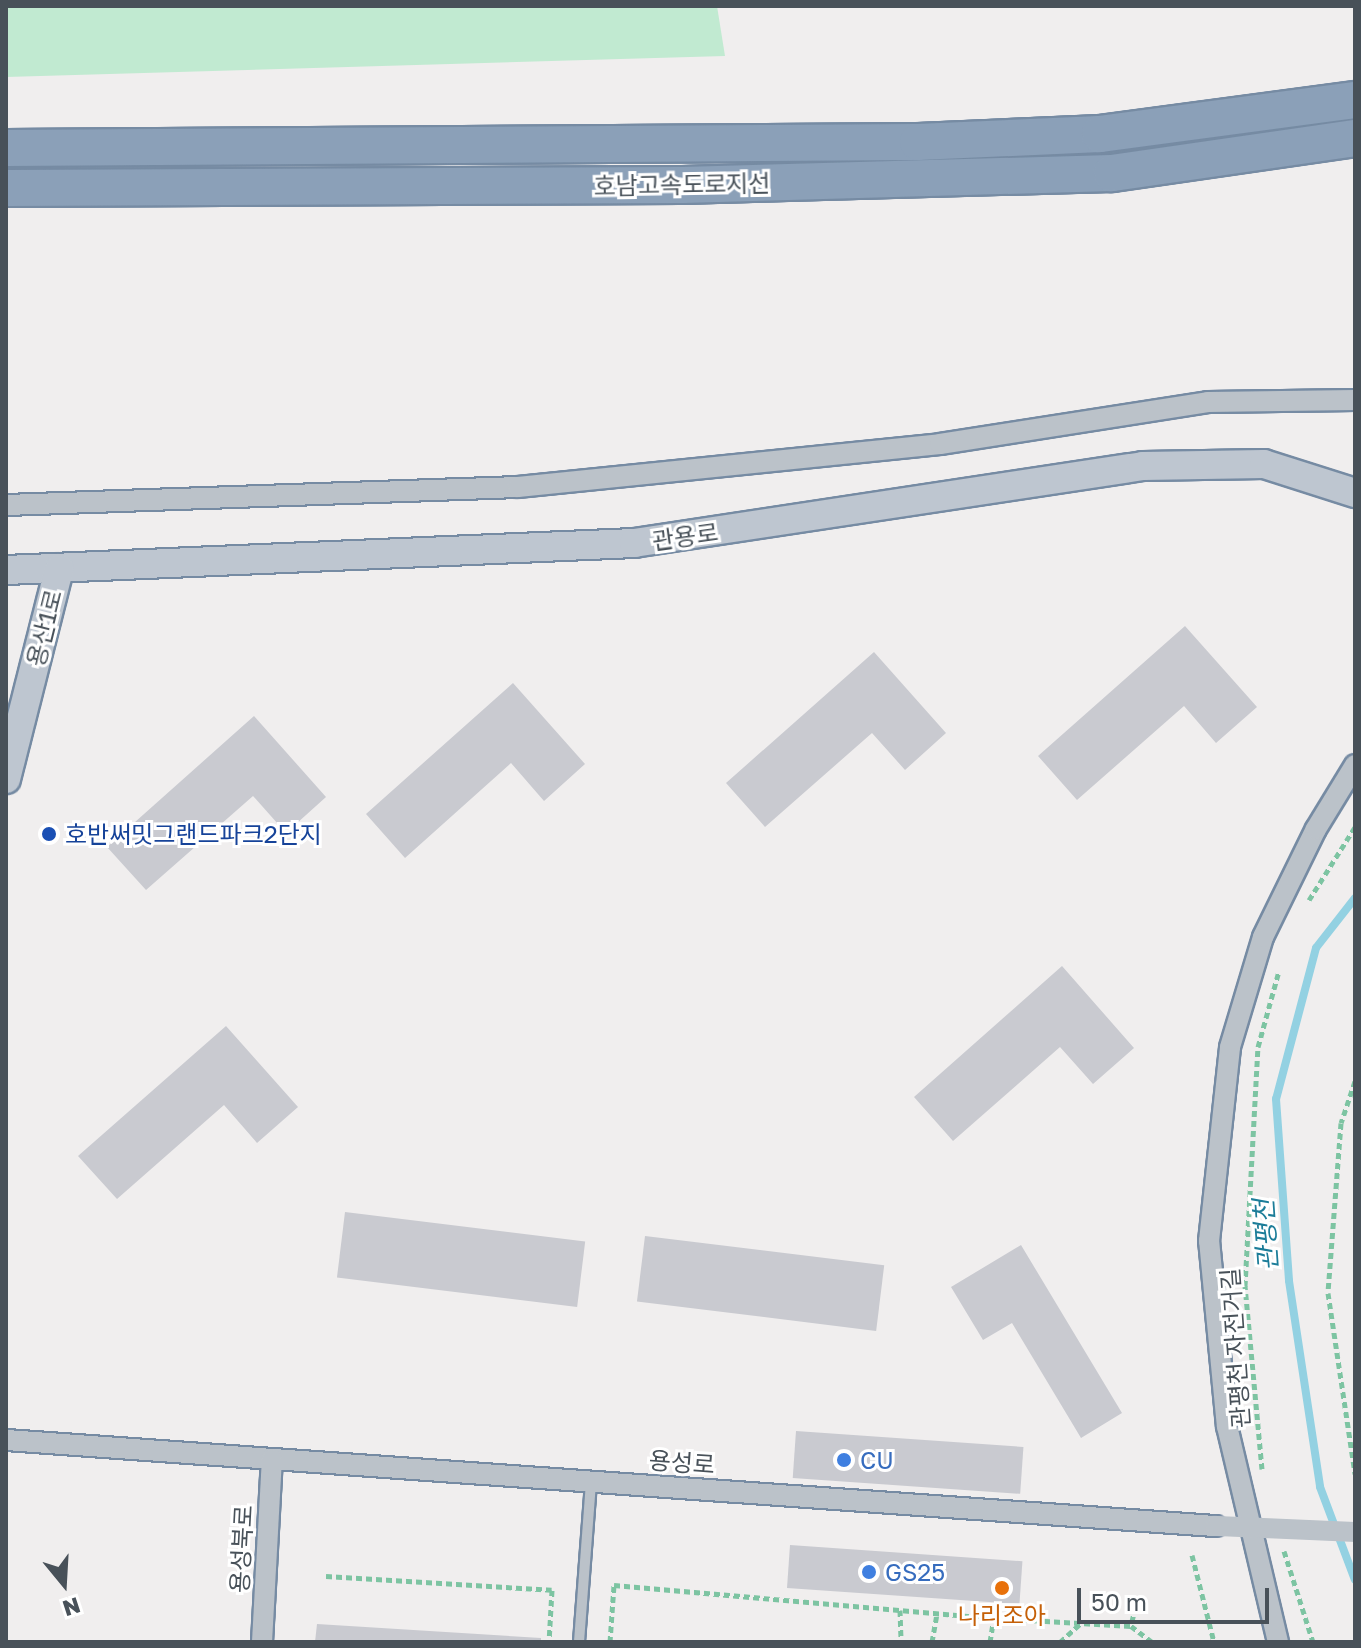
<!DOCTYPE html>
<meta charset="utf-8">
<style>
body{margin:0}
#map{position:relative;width:1361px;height:1648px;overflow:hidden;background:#f0eeee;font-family:"Golos Text","Noto Sans KR",sans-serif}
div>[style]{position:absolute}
.green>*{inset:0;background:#c1ead1}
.stream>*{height:8px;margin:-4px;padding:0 4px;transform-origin:4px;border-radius:4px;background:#93d1e2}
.building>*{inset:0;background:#c9cad0;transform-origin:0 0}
.path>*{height:5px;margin-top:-2.5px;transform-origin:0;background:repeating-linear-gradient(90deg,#7dc4a2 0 6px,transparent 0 10px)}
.roads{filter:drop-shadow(2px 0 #768ba3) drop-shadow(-2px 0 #768ba3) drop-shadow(0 2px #768ba3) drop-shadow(0 -2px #768ba3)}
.lane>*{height:10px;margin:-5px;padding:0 5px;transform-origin:5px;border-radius:5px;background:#bbc2c9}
.street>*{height:20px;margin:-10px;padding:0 10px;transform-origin:10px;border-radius:10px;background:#bbc2c9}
.secondary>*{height:28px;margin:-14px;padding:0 14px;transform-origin:14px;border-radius:14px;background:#bec6d0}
.highway>*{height:36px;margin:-18px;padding:0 18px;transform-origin:18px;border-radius:18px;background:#8ba0b8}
.street-bridge>*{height:20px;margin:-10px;padding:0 10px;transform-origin:10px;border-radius:10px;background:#bbc2c9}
.dots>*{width:22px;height:22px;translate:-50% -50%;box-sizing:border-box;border:4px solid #fff;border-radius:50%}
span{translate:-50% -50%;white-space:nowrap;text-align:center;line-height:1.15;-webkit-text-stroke:6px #fff;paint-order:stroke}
.street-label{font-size:24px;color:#485159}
.transit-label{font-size:24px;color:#164399}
.left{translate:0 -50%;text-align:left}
.shop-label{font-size:24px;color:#366cbe}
.food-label{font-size:24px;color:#c56008}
.water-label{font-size:26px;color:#1c7d99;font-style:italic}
.frame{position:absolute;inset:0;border:8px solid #485159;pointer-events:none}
.north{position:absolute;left:24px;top:1544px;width:80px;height:80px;-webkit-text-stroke:6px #fff;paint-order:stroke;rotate:162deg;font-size:22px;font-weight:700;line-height:32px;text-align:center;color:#485159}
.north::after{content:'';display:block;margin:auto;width:28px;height:36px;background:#485159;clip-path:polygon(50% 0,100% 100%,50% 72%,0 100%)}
.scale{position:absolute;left:1077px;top:1588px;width:192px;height:36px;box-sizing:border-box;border:4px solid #485159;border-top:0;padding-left:10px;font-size:24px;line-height:28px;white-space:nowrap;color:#485159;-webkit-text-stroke:6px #fff;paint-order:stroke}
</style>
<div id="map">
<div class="green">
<div style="clip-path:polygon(6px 6px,717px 6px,725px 56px,6px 77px)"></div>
</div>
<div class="stream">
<div style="left:1355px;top:898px;width:63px;rotate:128deg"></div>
<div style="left:1316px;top:948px;width:156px;rotate:104.8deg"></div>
<div style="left:1276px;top:1099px;width:182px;rotate:85.9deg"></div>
<div style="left:1289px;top:1281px;width:208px;rotate:81.4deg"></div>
<div style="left:1320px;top:1487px;width:99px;rotate:69.4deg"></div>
</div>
<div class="building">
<div style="clip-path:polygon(1185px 626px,1257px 707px,1216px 743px,1184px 706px,1077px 800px,1038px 756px)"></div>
<div style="clip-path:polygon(874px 652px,946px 733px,905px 770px,872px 733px,765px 827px,726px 783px)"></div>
<div style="clip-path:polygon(513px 683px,585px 764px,544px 801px,511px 763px,405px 858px,366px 814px)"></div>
<div style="clip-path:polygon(254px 716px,326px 797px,286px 833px,253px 796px,146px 890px,107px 847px)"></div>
<div style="clip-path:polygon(1062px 966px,1134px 1048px,1093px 1084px,1060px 1047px,953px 1141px,914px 1097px)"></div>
<div style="clip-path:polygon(226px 1026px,298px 1107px,257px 1143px,224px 1105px,117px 1199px,78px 1156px)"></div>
<div style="left:345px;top:1212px;width:242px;height:66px;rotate:7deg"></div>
<div style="left:645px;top:1236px;width:241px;height:66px;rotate:7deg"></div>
<div style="clip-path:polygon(1021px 1245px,1122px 1413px,1081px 1438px,1012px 1323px,983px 1340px,951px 1287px)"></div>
<div style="left:796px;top:1431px;width:228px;height:47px;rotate:4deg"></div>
<div style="left:790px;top:1545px;width:233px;height:43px;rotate:4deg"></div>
<div style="clip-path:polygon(317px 1624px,541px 1638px,541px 1642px,315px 1642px)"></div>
</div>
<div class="path">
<div style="left:1309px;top:900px;width:86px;rotate:-57.8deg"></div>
<div style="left:1355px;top:1081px;width:44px;rotate:108.4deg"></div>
<div style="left:1341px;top:1123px;width:170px;rotate:94.4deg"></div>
<div style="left:1328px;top:1293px;width:183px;rotate:81.5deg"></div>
<div style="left:1262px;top:1469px;width:184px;rotate:-95.3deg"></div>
<div style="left:1245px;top:1286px;width:239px;rotate:-86.9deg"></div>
<div style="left:1258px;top:1047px;width:79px;rotate:-74.6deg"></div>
<div style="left:1284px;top:1551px;width:96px;rotate:72.3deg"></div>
<div style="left:1192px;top:1555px;width:90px;rotate:75.8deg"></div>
<div style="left:326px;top:1576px;width:226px;rotate:3.5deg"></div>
<div style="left:552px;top:1590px;width:52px;rotate:93.3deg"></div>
<div style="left:1138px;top:1597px;width:30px;rotate:104deg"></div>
<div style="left:1131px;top:1626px;width:26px;rotate:37deg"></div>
<div style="left:900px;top:1610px;width:32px;rotate:88deg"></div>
<div style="left:610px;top:1642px;width:57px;rotate:-86deg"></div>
<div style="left:614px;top:1585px;width:381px;rotate:5deg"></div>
<div style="left:932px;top:1642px;width:29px;rotate:-80deg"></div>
<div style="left:990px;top:1642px;width:24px;rotate:-81deg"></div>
<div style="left:994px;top:1618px;width:137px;rotate:3.3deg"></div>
<div style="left:1060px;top:1642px;width:27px;rotate:-42deg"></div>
</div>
<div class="roads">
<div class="lane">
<div style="left:579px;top:1642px;width:160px;rotate:-85.7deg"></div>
</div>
<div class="street">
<div style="left:6px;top:505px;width:512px;rotate:-2.01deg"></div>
<div style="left:518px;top:487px;width:424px;rotate:-5.8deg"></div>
<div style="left:940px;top:444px;width:271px;rotate:-8.9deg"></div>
<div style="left:1208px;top:402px;width:147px;rotate:-0.8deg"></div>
<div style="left:6px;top:1440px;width:1213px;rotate:4.07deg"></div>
<div style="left:262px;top:1642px;width:183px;rotate:-86.9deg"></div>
<div style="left:1278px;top:1642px;width:221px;rotate:-103.3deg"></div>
<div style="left:1227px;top:1427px;width:187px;rotate:-95.5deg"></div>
<div style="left:1209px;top:1241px;width:195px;rotate:-83.8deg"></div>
<div style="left:1230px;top:1047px;width:115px;rotate:-73.3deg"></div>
<div style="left:1263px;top:937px;width:120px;rotate:-63.9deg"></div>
<div style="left:1316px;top:829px;width:75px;rotate:-58.6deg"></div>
</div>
<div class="secondary">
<div style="left:6px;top:570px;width:629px;rotate:-2.46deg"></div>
<div style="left:634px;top:543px;width:515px;rotate:-8.6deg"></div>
<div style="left:1143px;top:466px;width:121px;rotate:-0.9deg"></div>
<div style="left:1264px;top:464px;width:96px;rotate:17.7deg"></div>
<div style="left:6px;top:779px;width:217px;rotate:-75.8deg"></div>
</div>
<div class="highway">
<div style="left:6px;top:148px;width:912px;rotate:-0.38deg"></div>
<div style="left:918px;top:142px;width:182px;rotate:-2.5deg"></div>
<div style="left:1100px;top:134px;width:257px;rotate:-7.6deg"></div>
<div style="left:6px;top:188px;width:676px;rotate:-0.25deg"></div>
<div style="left:682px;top:185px;width:430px;rotate:-1.6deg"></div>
<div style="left:1112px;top:173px;width:246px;rotate:-8.2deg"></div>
</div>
</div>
<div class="street-bridge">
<div style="left:1216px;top:1526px;width:139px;rotate:2.5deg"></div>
</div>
<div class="dots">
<div style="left:49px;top:834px;background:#1a4fb4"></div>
<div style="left:844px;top:1460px;background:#3f7fe0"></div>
<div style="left:869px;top:1572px;background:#3f7fe0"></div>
<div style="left:1002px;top:1588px;background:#e8710a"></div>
</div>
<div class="street-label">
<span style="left:682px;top:184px;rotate:-1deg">호남고속도로지선</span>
<span style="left:685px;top:536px;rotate:-8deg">관용로</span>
<span style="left:44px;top:628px;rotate:-76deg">용산1로</span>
<span style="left:1235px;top:1348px;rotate:-94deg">관평천 자전거길</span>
<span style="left:682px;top:1462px;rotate:4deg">용성로</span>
<span style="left:241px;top:1549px;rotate:-87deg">용성북로</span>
</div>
<div class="transit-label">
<span class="left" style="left:65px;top:834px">호반써밋그랜드파크2단지</span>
</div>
<div class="shop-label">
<span class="left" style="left:860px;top:1460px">CU</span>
<span class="left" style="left:885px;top:1572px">GS25</span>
</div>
<div class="food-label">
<span style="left:1002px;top:1615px">나리조아</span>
</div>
<div class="water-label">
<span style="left:1266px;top:1235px;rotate:-94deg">관평천</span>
</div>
<div class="frame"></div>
<div class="north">N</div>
<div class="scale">50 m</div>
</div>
